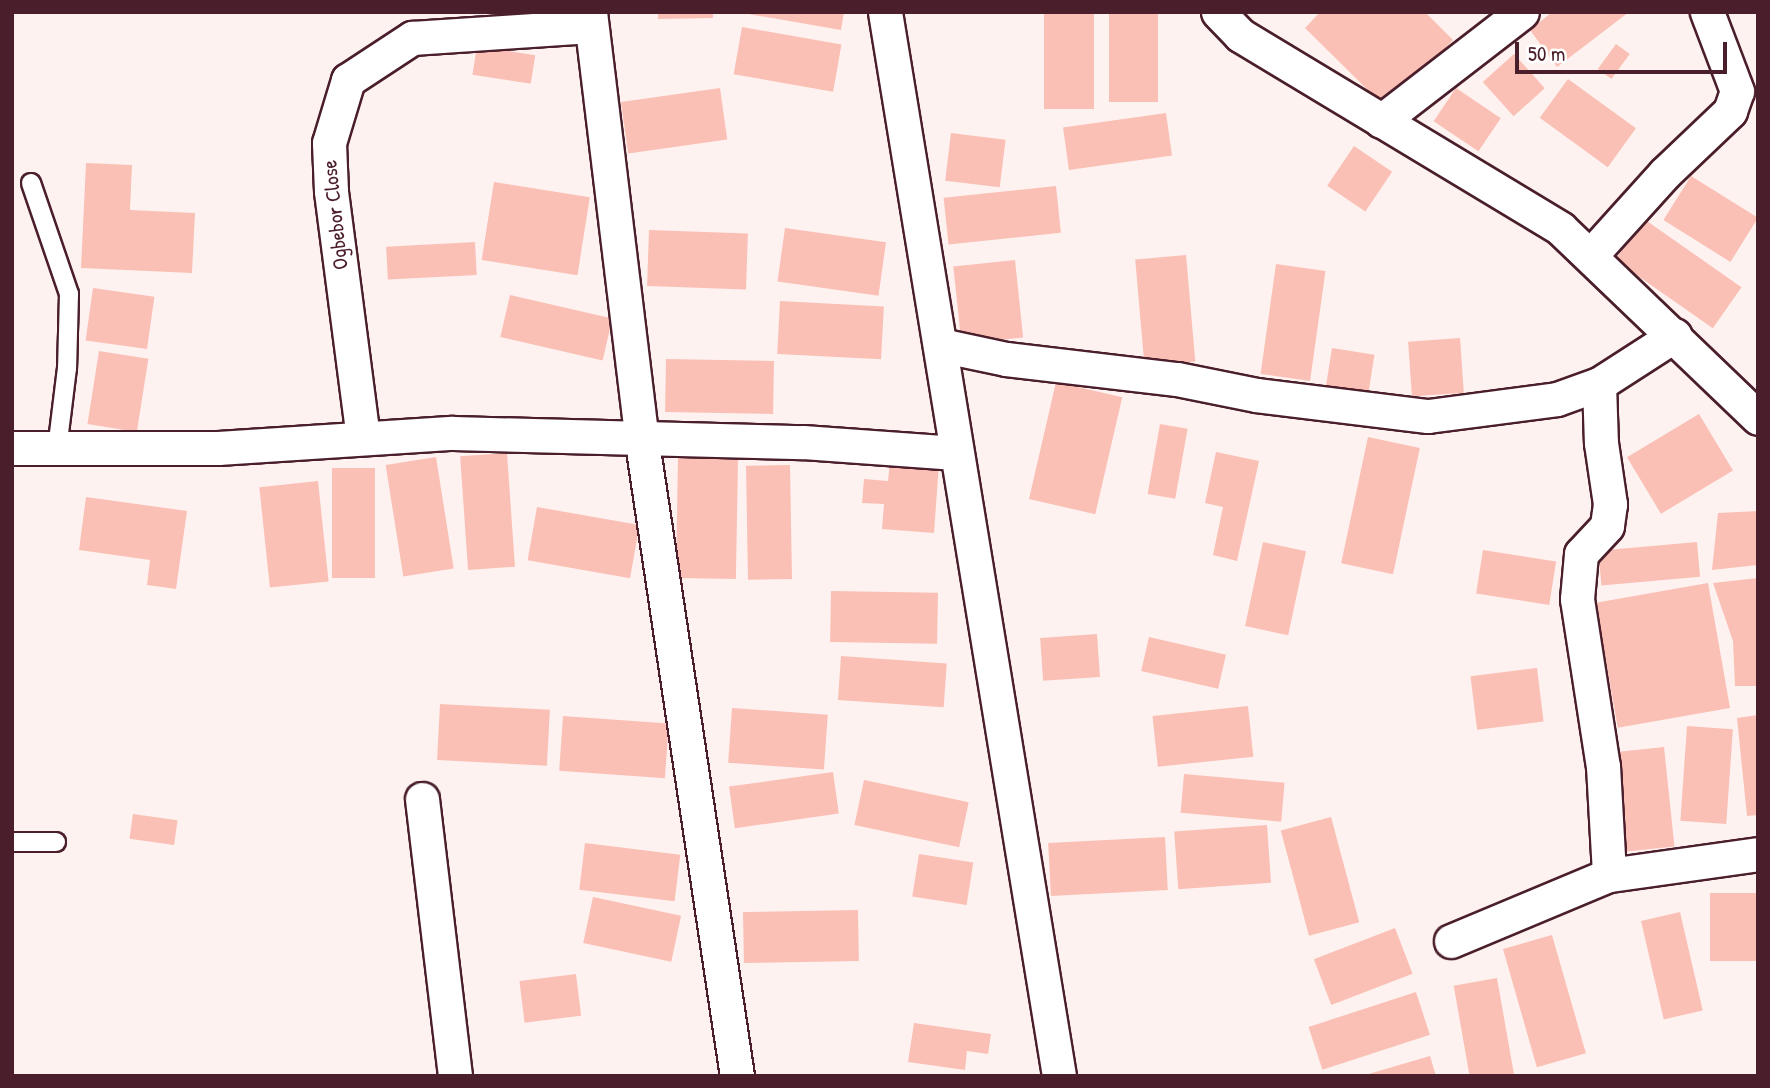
<!DOCTYPE html>
<style>
body{margin:0}
#map{position:relative;width:1770px;height:1088px;overflow:hidden;background:#fef2f0;font-family:"Patrick Hand",sans-serif}
div>[style]{position:absolute}
.building>*{inset:0;background:#fbc0b5;transform-origin:0 0}
.roads{filter:drop-shadow(2px 0 #4a1f2b) drop-shadow(-2px 0 #4a1f2b) drop-shadow(0 2px #4a1f2b) drop-shadow(0 -2px #4a1f2b)}
.lane>*{height:18px;margin:-9px;padding:0 9px;transform-origin:9px;border-radius:9px;background:#fff}
.street>*{height:33px;margin:-16.5px;padding:0 16.5px;transform-origin:16.5px;border-radius:16.5px;background:#fff}
span{translate:-50% -50%;white-space:nowrap;text-align:center;line-height:1.15;-webkit-text-stroke:6px #fff;paint-order:stroke}
.street-label{font-size:21px;color:#4a1f2b}
.frame{position:absolute;inset:0;border:14px solid #4a1f2b;pointer-events:none}
.scale{position:absolute;left:1515px;top:42px;width:212px;height:32px;box-sizing:border-box;border:4px solid #4a1f2b;border-top:0;padding-left:9px;font-size:21px;line-height:24px;white-space:nowrap;color:#4a1f2b;-webkit-text-stroke:5px #fff;paint-order:stroke}
</style>
<div id="map">
<div class="building">
<div style="clip-path:polygon(658px 12px,713px 12px,713px 18px,658px 19px)"></div>
<div style="clip-path:polygon(737px 12px,844px 12px,841px 30px)"></div>
<div style="left:1044px;top:12px;width:50px;height:97px"></div>
<div style="left:1109px;top:12px;width:49px;height:90px"></div>
<div style="clip-path:polygon(1320px 12px,1425px 12px,1453px 40px,1387px 109px,1305px 28px)"></div>
<div style="clip-path:polygon(1552px 12px,1629px 12px,1557px 67px,1530px 30px)"></div>
<div style="left:742px;top:27px;width:101px;height:48px;rotate:10deg"></div>
<div style="left:1616px;top:44px;width:17px;height:31px;rotate:36deg"></div>
<div style="left:477px;top:46px;width:59px;height:29px;rotate:9deg"></div>
<div style="left:1514px;top:54px;width:46px;height:42px;rotate:48deg"></div>
<div style="left:1568px;top:79px;width:84px;height:48px;rotate:36deg"></div>
<div style="left:720px;top:88px;width:52px;height:100px;rotate:82deg"></div>
<div style="left:1456px;top:88px;width:54px;height:40px;rotate:34deg"></div>
<div style="left:1166px;top:113px;width:43px;height:104px;rotate:82deg"></div>
<div style="left:951px;top:133px;width:55px;height:48px;rotate:7deg"></div>
<div style="left:1354px;top:146px;width:46px;height:48px;rotate:34deg"></div>
<div style="clip-path:polygon(86px 163px,132px 165px,130px 210px,195px 213px,192px 273px,81px 268px)"></div>
<div style="left:1691px;top:176px;width:79px;height:52px;rotate:32deg"></div>
<div style="left:494px;top:182px;width:97px;height:79px;rotate:9deg"></div>
<div style="left:1056px;top:186px;width:47px;height:113px;rotate:84deg"></div>
<div style="left:1644px;top:219px;width:119px;height:50px;rotate:35deg"></div>
<div style="left:785px;top:228px;width:102px;height:54px;rotate:8deg"></div>
<div style="left:649px;top:230px;width:99px;height:56px;rotate:2deg"></div>
<div style="left:475px;top:242px;width:33px;height:89px;rotate:87deg"></div>
<div style="left:1186px;top:255px;width:107px;height:51px;rotate:85deg"></div>
<div style="left:1015px;top:260px;width:78px;height:62px;rotate:84deg"></div>
<div style="left:1276px;top:264px;width:50px;height:111px;rotate:8deg"></div>
<div style="left:93px;top:288px;width:62px;height:53px;rotate:8deg"></div>
<div style="left:510px;top:295px;width:105px;height:43px;rotate:13deg"></div>
<div style="left:780px;top:301px;width:104px;height:53px;rotate:3deg"></div>
<div style="left:1460px;top:338px;width:55px;height:52px;rotate:86deg"></div>
<div style="left:1332px;top:348px;width:43px;height:40px;rotate:9deg"></div>
<div style="left:99px;top:351px;width:50px;height:74px;rotate:9deg"></div>
<div style="left:666px;top:359px;width:108px;height:53px;rotate:1deg"></div>
<div style="left:1056px;top:382px;width:68px;height:120px;rotate:13deg"></div>
<div style="left:1699px;top:414px;width:66px;height:84px;rotate:59deg"></div>
<div style="left:1160px;top:424px;width:28px;height:71px;rotate:10deg"></div>
<div style="left:1368px;top:437px;width:53px;height:129px;rotate:12deg"></div>
<div style="clip-path:polygon(1216px 452px,1259px 461px,1237px 561px,1213px 555px,1223px 507px,1205px 503px)"></div>
<div style="left:507px;top:453px;width:114px;height:47px;rotate:86deg"></div>
<div style="left:436px;top:457px;width:113px;height:51px;rotate:81deg"></div>
<div style="left:678px;top:458px;width:60px;height:120px;rotate:1deg"></div>
<div style="clip-path:polygon(890px 460px,939px 463px,934px 533px,882px 529px,884px 504px,862px 503px,864px 479px,888px 481px)"></div>
<div style="left:790px;top:465px;width:114px;height:44px;rotate:89deg"></div>
<div style="left:332px;top:468px;width:43px;height:110px"></div>
<div style="left:318px;top:481px;width:101px;height:59px;rotate:84deg"></div>
<div style="clip-path:polygon(86px 497px,187px 511px,176px 589px,147px 585px,150px 560px,79px 550px)"></div>
<div style="left:537px;top:507px;width:104px;height:54px;rotate:10deg"></div>
<div style="clip-path:polygon(1758px 511px,1758px 565px,1712px 570px,1718px 513px)"></div>
<div style="left:1263px;top:542px;width:44px;height:86px;rotate:12deg"></div>
<div style="left:1697px;top:542px;width:35px;height:99px;rotate:85deg"></div>
<div style="left:1483px;top:550px;width:74px;height:44px;rotate:9deg"></div>
<div style="clip-path:polygon(1758px 578px,1758px 686px,1735px 686px,1733px 641px,1713px 583px)"></div>
<div style="left:1708px;top:583px;width:127px;height:114px;rotate:80deg"></div>
<div style="left:831px;top:591px;width:107px;height:51px;rotate:1deg"></div>
<div style="left:1097px;top:634px;width:43px;height:57px;rotate:86deg"></div>
<div style="left:1149px;top:637px;width:79px;height:35px;rotate:13deg"></div>
<div style="left:841px;top:656px;width:106px;height:44px;rotate:4deg"></div>
<div style="left:1537px;top:668px;width:54px;height:67px;rotate:83deg"></div>
<div style="left:440px;top:704px;width:110px;height:56px;rotate:3deg"></div>
<div style="left:1248px;top:706px;width:51px;height:96px;rotate:84deg"></div>
<div style="left:732px;top:708px;width:96px;height:55px;rotate:4deg"></div>
<div style="clip-path:polygon(1758px 715px,1758px 815px,1747px 816px,1737px 718px)"></div>
<div style="left:563px;top:716px;width:106px;height:55px;rotate:4deg"></div>
<div style="left:1687px;top:726px;width:46px;height:95px;rotate:4deg"></div>
<div style="left:1664px;top:747px;width:100px;height:50px;rotate:84deg"></div>
<div style="left:833px;top:772px;width:42px;height:105px;rotate:82deg"></div>
<div style="left:1184px;top:774px;width:101px;height:39px;rotate:5deg"></div>
<div style="left:864px;top:780px;width:107px;height:46px;rotate:12deg"></div>
<div style="left:133px;top:814px;width:45px;height:25px;rotate:8deg"></div>
<div style="left:1331px;top:817px;width:109px;height:52px;rotate:75deg"></div>
<div style="left:1267px;top:825px;width:58px;height:93px;rotate:86deg"></div>
<div style="left:1165px;top:837px;width:53px;height:117px;rotate:87deg"></div>
<div style="left:585px;top:843px;width:96px;height:47px;rotate:7deg"></div>
<div style="left:919px;top:854px;width:55px;height:43px;rotate:9deg"></div>
<div style="left:1758px;top:893px;width:68px;height:48px;rotate:90deg"></div>
<div style="left:593px;top:897px;width:90px;height:47px;rotate:12deg"></div>
<div style="left:858px;top:910px;width:51px;height:115px;rotate:89deg"></div>
<div style="left:1680px;top:912px;width:101px;height:40px;rotate:77deg"></div>
<div style="left:1395px;top:928px;width:49px;height:87px;rotate:69deg"></div>
<div style="left:1552px;top:935px;width:123px;height:51px;rotate:74deg"></div>
<div style="left:576px;top:974px;width:42px;height:57px;rotate:83deg"></div>
<div style="left:1497px;top:978px;width:99px;height:44px;rotate:80deg"></div>
<div style="left:1416px;top:992px;width:45px;height:113px;rotate:72deg"></div>
<div style="clip-path:polygon(914px 1023px,991px 1034px,988px 1054px,967px 1051px,965px 1070px,908px 1062px)"></div>
<div style="clip-path:polygon(1430px 1056px,1436px 1076px,1365px 1076px,1365px 1075px)"></div>
</div>
<div class="roads">
<div class="lane">
<div style="left:31px;top:183px;width:117px;rotate:71.1deg"></div>
<div style="left:69px;top:294px;width:74px;rotate:91.5deg"></div>
<div style="left:67px;top:368px;width:82px;rotate:97deg"></div>
<div style="left:12px;top:842px;width:44px"></div>
</div>
<div class="street">
<div style="left:590px;top:12px;width:427px;rotate:83.1deg"></div>
<div style="left:641px;top:436px;width:647px;rotate:81.47deg"></div>
<div style="left:885px;top:12px;width:1078px;rotate:80.71deg"></div>
<div style="left:1218px;top:12px;width:32px;rotate:46deg"></div>
<div style="left:1240px;top:35px;width:375px;rotate:31.1deg"></div>
<div style="left:1561px;top:229px;width:273px;rotate:43.8deg"></div>
<div style="left:1381px;top:121px;width:178px;rotate:-37.7deg"></div>
<div style="left:1590px;top:256px;width:112px;rotate:-47.9deg"></div>
<div style="left:1665px;top:173px;width:90px;rotate:-43.6deg"></div>
<div style="left:1730px;top:111px;width:21px;rotate:-71deg"></div>
<div style="left:1737px;top:91px;width:85px;rotate:-110.8deg"></div>
<div style="left:940px;top:345px;width:67px;rotate:12deg"></div>
<div style="left:1006px;top:359px;width:172px;rotate:6.7deg"></div>
<div style="left:1177px;top:379px;width:81px;rotate:11.4deg"></div>
<div style="left:1256px;top:395px;width:173px;rotate:7deg"></div>
<div style="left:1428px;top:416px;width:130px;rotate:-7.5deg"></div>
<div style="left:1557px;top:399px;width:45px;rotate:-19.7deg"></div>
<div style="left:1599px;top:384px;width:90px;rotate:-32.8deg"></div>
<div style="left:1599px;top:384px;width:59px;rotate:88.1deg"></div>
<div style="left:1601px;top:443px;width:62px;rotate:81.6deg"></div>
<div style="left:1610px;top:504px;width:22px;rotate:98deg"></div>
<div style="left:1607px;top:526px;width:38px;rotate:133deg"></div>
<div style="left:1581px;top:554px;width:45px;rotate:95.1deg"></div>
<div style="left:1577px;top:599px;width:169px;rotate:81.2deg"></div>
<div style="left:1603px;top:766px;width:109px;rotate:86.8deg"></div>
<div style="left:363px;top:438px;width:249px;rotate:-97.4deg"></div>
<div style="left:331px;top:191px;width:48px;rotate:-92.4deg"></div>
<div style="left:329px;top:143px;width:66px;rotate:-73.2deg"></div>
<div style="left:348px;top:80px;width:77px;rotate:-33.3deg"></div>
<div style="left:412px;top:38px;width:179px;rotate:-3.8deg"></div>
<div style="left:12px;top:448px;width:206px"></div>
<div style="left:218px;top:448px;width:235px;rotate:-3.7deg"></div>
<div style="left:453px;top:433px;width:350px;rotate:1.5deg"></div>
<div style="left:803px;top:442px;width:153px;rotate:4.1deg"></div>
<div style="left:422px;top:799px;width:279px;rotate:83.2deg"></div>
<div style="left:1451px;top:941px;width:171px;rotate:-22.7deg"></div>
<div style="left:1609px;top:875px;width:150px;rotate:-8deg"></div>
</div>
</div>
<div class="street-label">
<span style="left:335px;top:215px;rotate:-96deg">Ogbebor Close</span>
</div>
<div class="frame"></div>
<div class="scale">50 m</div>
</div>
